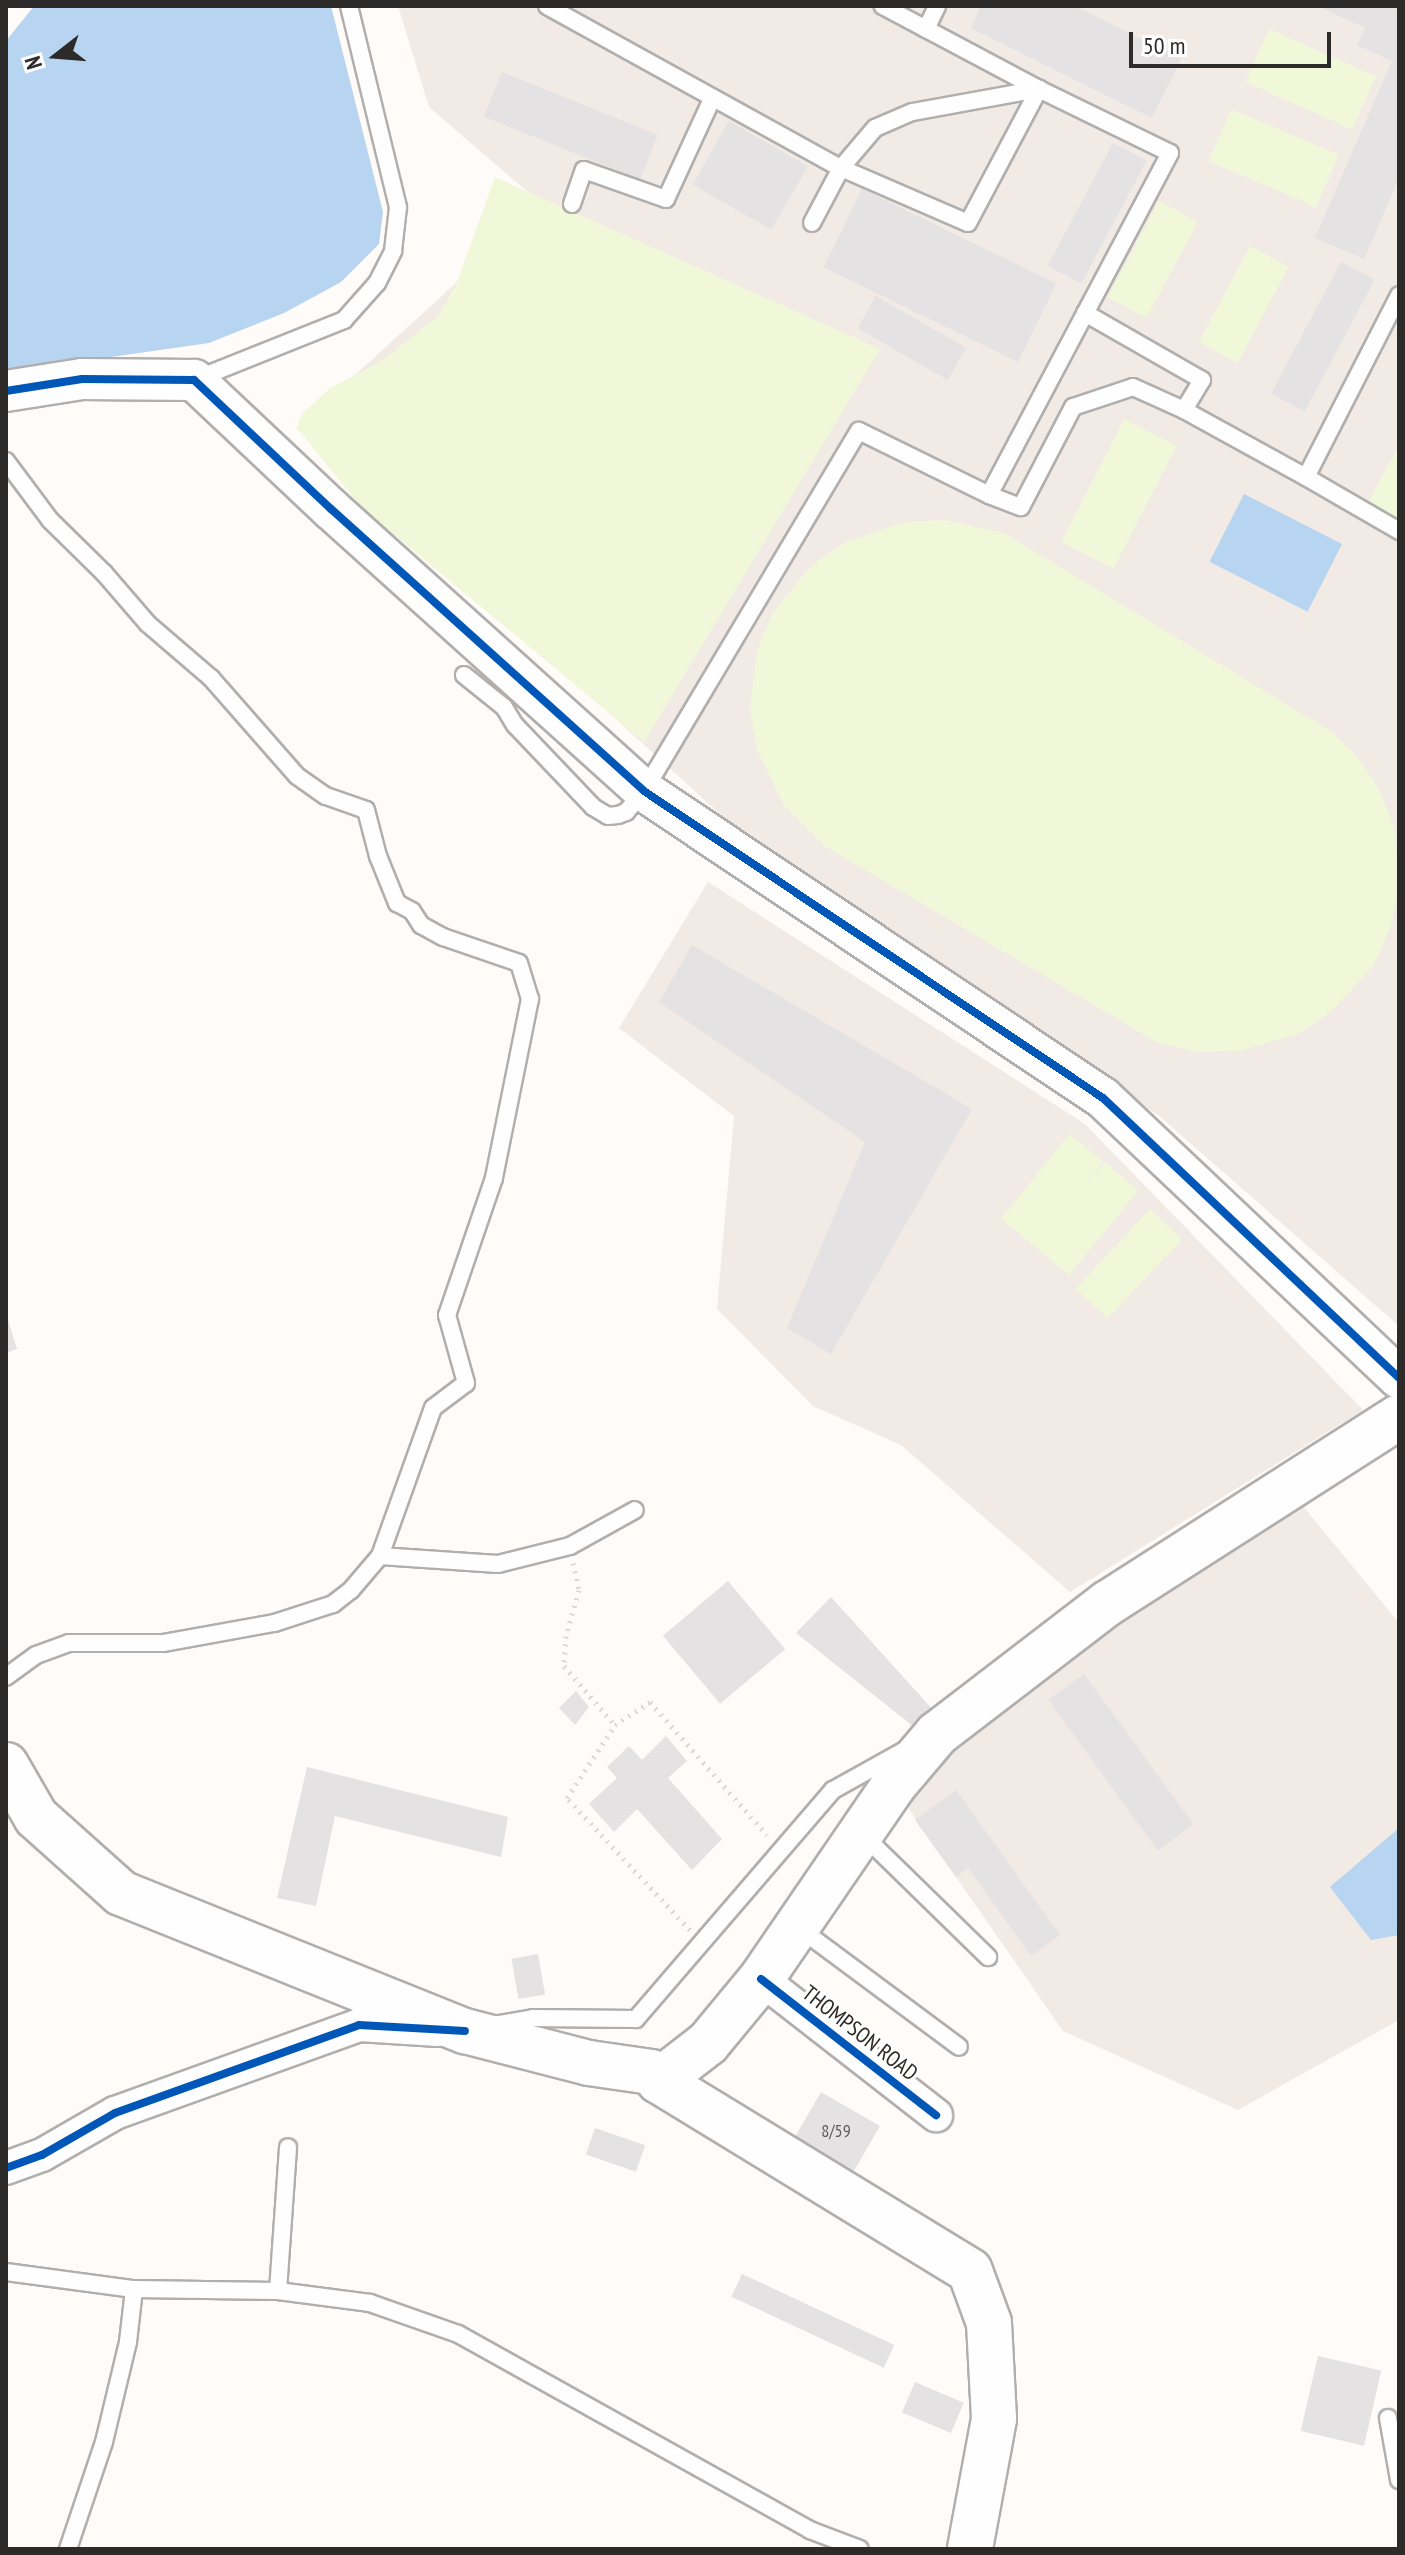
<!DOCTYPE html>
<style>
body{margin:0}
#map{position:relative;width:1405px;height:2555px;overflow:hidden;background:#fefbf9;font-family:"PT Sans Narrow",sans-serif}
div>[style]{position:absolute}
.built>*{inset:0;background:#f1eae5}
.green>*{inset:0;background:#f1f8d9;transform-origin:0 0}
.water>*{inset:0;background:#b7d4f0;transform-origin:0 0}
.building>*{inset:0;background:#e4e2e3;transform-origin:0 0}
.path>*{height:5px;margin-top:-2.5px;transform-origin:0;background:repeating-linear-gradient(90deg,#dad9d9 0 2px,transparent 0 8px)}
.roads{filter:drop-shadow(2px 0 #b1afad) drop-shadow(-2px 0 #b1afad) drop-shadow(0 2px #b1afad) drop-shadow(0 -2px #b1afad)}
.service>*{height:16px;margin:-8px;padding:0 8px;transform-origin:8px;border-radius:8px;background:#fffefe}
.minor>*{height:32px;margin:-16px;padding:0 16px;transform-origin:16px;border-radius:16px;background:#fffefe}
.tertiary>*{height:40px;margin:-20px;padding:0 20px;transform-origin:20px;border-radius:20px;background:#fffefe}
.secondary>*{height:44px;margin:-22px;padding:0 22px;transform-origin:22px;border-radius:22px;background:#fffefe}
.cycleway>*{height:8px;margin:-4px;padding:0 4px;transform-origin:4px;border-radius:4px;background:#0057b8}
span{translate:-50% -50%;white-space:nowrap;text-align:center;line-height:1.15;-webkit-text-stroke:6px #fff;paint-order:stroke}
.number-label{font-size:18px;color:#5e5c5a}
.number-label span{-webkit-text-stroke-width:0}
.street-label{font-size:22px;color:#2d2b29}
.frame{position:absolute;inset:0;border:8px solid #2d2b29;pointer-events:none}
.north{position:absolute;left:16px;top:16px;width:80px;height:80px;-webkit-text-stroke:6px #fff;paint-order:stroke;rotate:253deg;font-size:22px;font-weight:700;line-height:32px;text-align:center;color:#2d2b29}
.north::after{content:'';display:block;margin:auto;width:28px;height:36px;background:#2d2b29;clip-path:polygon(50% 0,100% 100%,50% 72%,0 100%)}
.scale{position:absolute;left:1129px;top:32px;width:202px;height:36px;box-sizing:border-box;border:4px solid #2d2b29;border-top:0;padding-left:10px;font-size:24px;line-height:28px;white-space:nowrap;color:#2d2b29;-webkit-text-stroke:6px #fff;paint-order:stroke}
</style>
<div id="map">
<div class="built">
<div style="clip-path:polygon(398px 6px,1399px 6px,1399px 1326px,1158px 1115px,721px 815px,297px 428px,457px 282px,529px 193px,429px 107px)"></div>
<div style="clip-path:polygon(708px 882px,1085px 1124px,1363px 1410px,1070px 1592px,901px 1445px,813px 1406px,717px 1309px,734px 1116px,619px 1028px)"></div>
<div style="clip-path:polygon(1288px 1488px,1399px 1623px,1399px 2020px,1238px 2110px,1063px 2031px,893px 1786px)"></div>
</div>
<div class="green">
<div style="left:1269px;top:29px;width:117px;height:58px;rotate:24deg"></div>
<div style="left:1231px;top:109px;width:117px;height:57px;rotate:23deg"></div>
<div style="clip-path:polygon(495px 177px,880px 349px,644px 742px,361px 507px,297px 428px,301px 415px,330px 388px,382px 361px,439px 315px,457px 282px)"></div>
<div style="left:1159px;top:201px;width:44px;height:109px;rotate:28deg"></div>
<div style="left:1250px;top:246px;width:44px;height:109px;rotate:28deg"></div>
<div style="left:1124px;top:419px;width:59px;height:138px;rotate:27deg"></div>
<div style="clip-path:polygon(1399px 445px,1399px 521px,1367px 504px)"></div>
<div style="clip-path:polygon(945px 520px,1004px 533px,1329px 730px,1358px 757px,1380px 791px,1395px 829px,1399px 889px,1390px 929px,1373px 966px,1332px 1011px,1298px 1034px,1239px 1051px,1198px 1052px,1158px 1043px,826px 847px,783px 804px,757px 750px,750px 710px,757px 650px,773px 612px,812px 565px,846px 542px,904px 522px)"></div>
<div style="clip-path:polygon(1069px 1134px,1103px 1161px,1085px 1186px,1105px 1162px,1138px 1191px,1069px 1275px,1001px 1219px)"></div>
<div style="left:1150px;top:1209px;width:44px;height:109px;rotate:43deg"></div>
</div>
<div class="water">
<div style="clip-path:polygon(34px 6px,331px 6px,383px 212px,379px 244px,341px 282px,284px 313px,209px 343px,6px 372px,6px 41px)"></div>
<div style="left:1244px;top:494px;width:110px;height:76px;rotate:27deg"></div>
<div style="clip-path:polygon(1399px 1828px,1399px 1935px,1371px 1940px,1330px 1887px)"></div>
</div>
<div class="building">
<div style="clip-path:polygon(981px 6px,1075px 6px,1181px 59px,1152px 118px,971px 28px)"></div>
<div style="clip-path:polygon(1318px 6px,1399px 6px,1399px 178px,1364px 259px,1315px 238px,1392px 61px,1357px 45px,1365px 28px)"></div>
<div style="left:502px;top:72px;width:168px;height:48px;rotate:22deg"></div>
<div style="left:729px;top:121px;width:91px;height:73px;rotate:30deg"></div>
<div style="left:1113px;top:143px;width:38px;height:139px;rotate:28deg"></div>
<div style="left:862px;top:189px;width:216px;height:87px;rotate:26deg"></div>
<div style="left:1341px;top:262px;width:38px;height:149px;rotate:28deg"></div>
<div style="left:876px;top:296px;width:104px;height:37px;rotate:30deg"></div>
<div style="clip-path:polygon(692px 945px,972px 1109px,831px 1354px,787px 1328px,865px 1142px,659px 1002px)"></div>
<div style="clip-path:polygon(6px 1313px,17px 1349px,6px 1353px)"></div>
<div style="left:728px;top:1581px;width:89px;height:85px;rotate:50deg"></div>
<div style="clip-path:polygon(831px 1597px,935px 1712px,919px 1731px,796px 1633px)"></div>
<div style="left:1084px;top:1674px;width:186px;height:44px;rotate:54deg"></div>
<div style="clip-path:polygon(576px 1691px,589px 1707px,575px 1725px,559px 1708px)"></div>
<div style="clip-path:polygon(666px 1736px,687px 1761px,668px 1778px,722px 1839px,692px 1870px,637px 1809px,614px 1832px,589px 1804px,617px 1778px,607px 1767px,629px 1746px,642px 1760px)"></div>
<div style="clip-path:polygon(307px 1767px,508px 1817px,501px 1857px,335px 1816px,316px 1906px,277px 1898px)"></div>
<div style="clip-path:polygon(956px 1790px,1060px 1935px,1031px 1956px,968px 1868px,956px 1877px,915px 1820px)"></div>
<div style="left:538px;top:1954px;width:41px;height:27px;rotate:80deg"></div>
<div style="left:821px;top:2092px;width:68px;height:52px;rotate:30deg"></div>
<div style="left:595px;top:2128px;width:53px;height:28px;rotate:19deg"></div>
<div style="left:742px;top:2274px;width:168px;height:25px;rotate:25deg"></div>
<div style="left:1318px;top:2356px;width:65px;height:77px;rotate:13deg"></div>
<div style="left:915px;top:2382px;width:53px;height:33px;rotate:23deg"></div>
</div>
<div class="path">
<div style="left:573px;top:1563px;width:28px;rotate:77deg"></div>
<div style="left:579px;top:1590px;width:48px;rotate:105.8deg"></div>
<div style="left:566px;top:1636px;width:30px;rotate:94deg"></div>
<div style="left:564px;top:1666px;width:78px;rotate:49.2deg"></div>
<div style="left:690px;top:1930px;width:180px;rotate:-133deg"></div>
<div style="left:567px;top:1798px;width:87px;rotate:-56.7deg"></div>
<div style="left:615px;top:1725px;width:42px;rotate:-33.3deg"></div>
<div style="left:650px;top:1702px;width:177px;rotate:48.7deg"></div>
</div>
<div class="roads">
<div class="service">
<div style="left:547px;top:6px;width:336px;rotate:28.9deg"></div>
<div style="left:841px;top:168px;width:138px;rotate:23.4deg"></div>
<div style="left:968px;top:223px;width:152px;rotate:-62.1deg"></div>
<div style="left:1039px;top:89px;width:129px;rotate:169.7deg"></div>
<div style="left:912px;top:112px;width:40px;rotate:156.6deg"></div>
<div style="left:875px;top:128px;width:52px;rotate:130.4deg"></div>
<div style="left:841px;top:168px;width:62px;rotate:117.8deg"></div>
<div style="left:926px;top:29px;width:25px;rotate:-64deg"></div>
<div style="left:572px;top:204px;width:36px;rotate:-71deg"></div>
<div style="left:584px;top:170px;width:87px;rotate:19.5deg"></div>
<div style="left:666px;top:199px;width:110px;rotate:-65.3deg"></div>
<div style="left:1085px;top:313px;width:135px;rotate:29.8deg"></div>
<div style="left:1202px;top:380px;width:35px;rotate:121deg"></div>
<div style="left:194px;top:380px;width:162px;rotate:-21.8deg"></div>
<div style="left:344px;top:320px;width:50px;rotate:-48.3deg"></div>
<div style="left:377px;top:283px;width:36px;rotate:-63deg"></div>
<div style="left:393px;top:251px;width:44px;rotate:-83.5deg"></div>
<div style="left:398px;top:207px;width:207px;rotate:-103.7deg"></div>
<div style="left:6px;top:461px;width:74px;rotate:53.3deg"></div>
<div style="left:50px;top:520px;width:76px;rotate:44.5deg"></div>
<div style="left:104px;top:573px;width:67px;rotate:49.2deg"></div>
<div style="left:148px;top:624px;width:83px;rotate:40.6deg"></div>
<div style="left:211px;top:678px;width:130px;rotate:48.7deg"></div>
<div style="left:297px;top:776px;width:35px;rotate:35deg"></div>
<div style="left:326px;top:796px;width:42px;rotate:19.3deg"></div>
<div style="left:366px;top:810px;width:48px;rotate:75.4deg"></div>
<div style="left:378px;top:856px;width:51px;rotate:68deg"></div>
<div style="left:397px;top:903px;width:17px;rotate:28deg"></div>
<div style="left:412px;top:911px;width:17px;rotate:57deg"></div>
<div style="left:421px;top:925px;width:25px;rotate:29deg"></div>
<div style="left:443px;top:937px;width:80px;rotate:18.9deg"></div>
<div style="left:519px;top:963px;width:38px;rotate:73deg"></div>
<div style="left:530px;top:999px;width:183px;rotate:101.4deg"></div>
<div style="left:494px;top:1178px;width:145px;rotate:108.9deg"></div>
<div style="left:447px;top:1315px;width:71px;rotate:74.4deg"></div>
<div style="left:466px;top:1383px;width:41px;rotate:142.9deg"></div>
<div style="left:433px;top:1408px;width:157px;rotate:109.7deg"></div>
<div style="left:380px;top:1556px;width:45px;rotate:130.5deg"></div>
<div style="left:351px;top:1590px;width:23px;rotate:142deg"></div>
<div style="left:333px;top:1604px;width:62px;rotate:162.1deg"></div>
<div style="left:274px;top:1623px;width:113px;rotate:169.8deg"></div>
<div style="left:163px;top:1643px;width:94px;rotate:180deg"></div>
<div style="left:69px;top:1643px;width:35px;rotate:160deg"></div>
<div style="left:36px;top:1655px;width:37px;rotate:144deg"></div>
<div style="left:1306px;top:477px;width:108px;rotate:30.1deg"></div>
<div style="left:989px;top:495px;width:34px;rotate:21deg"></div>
<div style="left:1021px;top:507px;width:113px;rotate:-62.5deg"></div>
<div style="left:1073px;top:407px;width:63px;rotate:-18.4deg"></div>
<div style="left:1133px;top:387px;width:56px;rotate:24.3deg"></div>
<div style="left:1184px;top:410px;width:139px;rotate:28.8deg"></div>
<div style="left:1306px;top:477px;width:204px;rotate:-62.9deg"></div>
<div style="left:464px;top:675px;width:51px;rotate:38.7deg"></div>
<div style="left:504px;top:707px;width:21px;rotate:59deg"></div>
<div style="left:515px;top:725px;width:113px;rotate:46.4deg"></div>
<div style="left:593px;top:807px;width:17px;rotate:31deg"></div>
<div style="left:608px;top:816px;width:10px;rotate:-6deg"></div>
<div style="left:618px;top:815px;width:9px;rotate:-21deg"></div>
<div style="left:626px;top:812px;width:28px;rotate:-49deg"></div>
<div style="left:644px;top:791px;width:419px;rotate:-59.2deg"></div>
<div style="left:859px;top:431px;width:145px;rotate:26.2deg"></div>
<div style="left:989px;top:495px;width:387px;rotate:-62.1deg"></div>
<div style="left:1170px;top:153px;width:146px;rotate:-154deg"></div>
<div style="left:1039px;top:89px;width:177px;rotate:-152deg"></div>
<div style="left:380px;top:1556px;width:118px;rotate:3.9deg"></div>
<div style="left:498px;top:1564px;width:74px;rotate:-14deg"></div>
<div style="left:570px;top:1546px;width:74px;rotate:-29deg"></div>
<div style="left:863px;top:1835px;width:175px;rotate:44.3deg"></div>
<div style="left:799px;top:1928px;width:199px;rotate:36.6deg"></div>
<div style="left:494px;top:2025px;width:40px;rotate:-10deg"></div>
<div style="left:533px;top:2018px;width:103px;rotate:0.6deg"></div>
<div style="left:636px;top:2019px;width:302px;rotate:-49.3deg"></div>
<div style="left:833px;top:1790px;width:80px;rotate:-29.1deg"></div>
<div style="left:6px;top:2272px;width:129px;rotate:7.6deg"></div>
<div style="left:134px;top:2289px;width:144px;rotate:0.8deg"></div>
<div style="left:278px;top:2291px;width:93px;rotate:7.4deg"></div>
<div style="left:370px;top:2303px;width:93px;rotate:19.4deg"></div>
<div style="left:458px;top:2334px;width:403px;rotate:29.1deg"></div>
<div style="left:810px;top:2530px;width:53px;rotate:20.8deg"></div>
<div style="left:278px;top:2291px;width:144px;rotate:-86deg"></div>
<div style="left:1388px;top:2418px;width:63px;rotate:79.9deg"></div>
<div style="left:68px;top:2549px;width:113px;rotate:-71.4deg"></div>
<div style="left:104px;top:2442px;width:103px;rotate:-76.5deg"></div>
<div style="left:128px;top:2342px;width:53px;rotate:-83.5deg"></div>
</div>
<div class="minor">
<div style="left:761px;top:1979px;width:222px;rotate:37.9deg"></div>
<div style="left:6px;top:2168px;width:38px;rotate:-20deg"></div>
<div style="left:42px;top:2155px;width:84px;rotate:-29.9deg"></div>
<div style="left:115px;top:2113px;width:259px;rotate:-19.8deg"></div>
<div style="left:359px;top:2025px;width:79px;rotate:3.6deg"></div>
</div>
<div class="tertiary">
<div style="left:6px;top:391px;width:77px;rotate:-9deg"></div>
<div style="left:82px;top:379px;width:112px;rotate:0.5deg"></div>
<div style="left:194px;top:380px;width:188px;rotate:43.3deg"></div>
<div style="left:331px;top:509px;width:421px;rotate:42deg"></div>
<div style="left:644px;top:791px;width:552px;rotate:33.78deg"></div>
<div style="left:1103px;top:1098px;width:407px;rotate:43.4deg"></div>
</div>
<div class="secondary">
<div style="left:6px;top:1765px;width:60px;rotate:60deg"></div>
<div style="left:36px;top:1817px;width:114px;rotate:41.8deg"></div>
<div style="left:121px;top:1893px;width:371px;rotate:21.9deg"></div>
<div style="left:465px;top:2031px;width:128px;rotate:14.5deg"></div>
<div style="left:589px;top:2063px;width:63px;rotate:8.3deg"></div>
<div style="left:651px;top:2072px;width:12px;rotate:48deg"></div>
<div style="left:659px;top:2081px;width:364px;rotate:31.4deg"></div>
<div style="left:970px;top:2271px;width:55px;rotate:69.9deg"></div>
<div style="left:989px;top:2323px;width:96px;rotate:87deg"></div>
<div style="left:994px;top:2419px;width:132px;rotate:100.5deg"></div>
<div style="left:659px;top:2081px;width:62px;rotate:-37.8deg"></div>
<div style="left:708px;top:2043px;width:83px;rotate:-50.4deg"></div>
<div style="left:761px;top:1979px;width:234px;rotate:-55.6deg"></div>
<div style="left:893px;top:1786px;width:68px;rotate:-49.8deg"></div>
<div style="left:937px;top:1734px;width:215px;rotate:-37.5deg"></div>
<div style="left:1108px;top:1603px;width:345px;rotate:-32.6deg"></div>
</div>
</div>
<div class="cycleway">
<div style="left:6px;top:391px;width:77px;rotate:-9deg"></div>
<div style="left:82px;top:379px;width:112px;rotate:0.5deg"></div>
<div style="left:194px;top:380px;width:188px;rotate:43.3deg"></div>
<div style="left:331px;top:509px;width:421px;rotate:42deg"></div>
<div style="left:644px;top:791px;width:552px;rotate:33.78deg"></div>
<div style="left:1103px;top:1098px;width:407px;rotate:43.4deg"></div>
<div style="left:761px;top:1979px;width:222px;rotate:37.9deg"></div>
<div style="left:6px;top:2168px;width:38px;rotate:-20deg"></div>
<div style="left:42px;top:2155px;width:84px;rotate:-29.9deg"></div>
<div style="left:115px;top:2113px;width:259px;rotate:-19.8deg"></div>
<div style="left:359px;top:2025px;width:106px;rotate:3.2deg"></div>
</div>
<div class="number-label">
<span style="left:836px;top:2131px">8/59</span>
</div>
<div class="street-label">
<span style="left:860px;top:2033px;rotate:38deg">THOMPSON ROAD</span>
</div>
<div class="frame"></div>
<div class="north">N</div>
<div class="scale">50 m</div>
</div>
